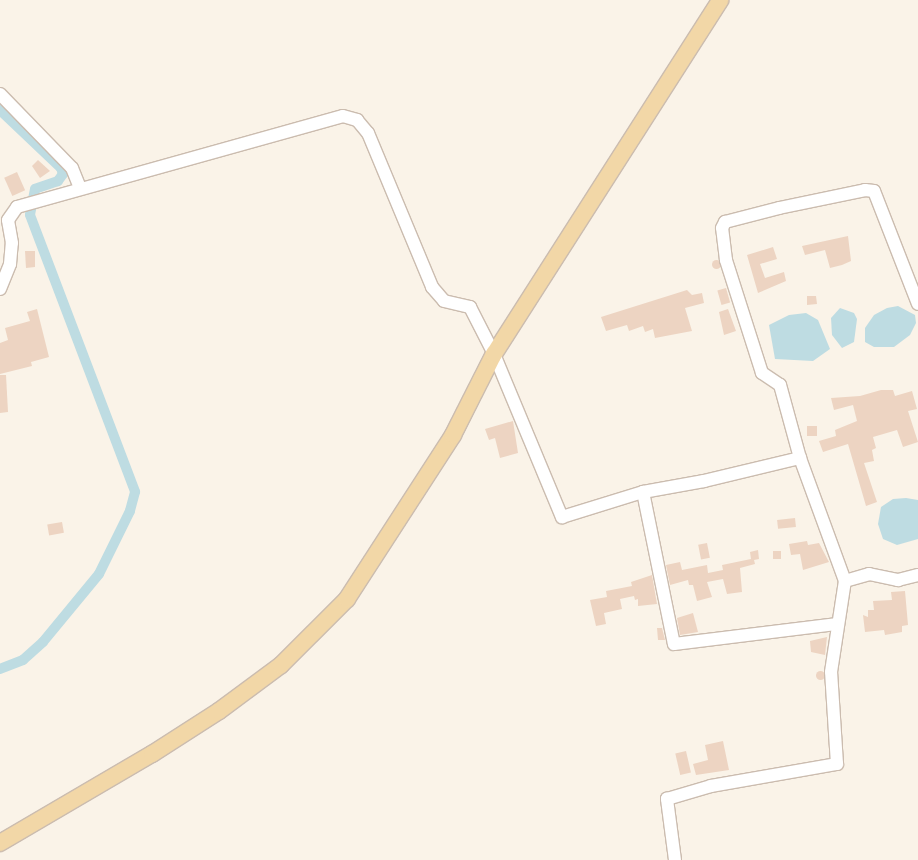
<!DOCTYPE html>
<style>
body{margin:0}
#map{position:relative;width:918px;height:860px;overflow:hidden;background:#faf3e8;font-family:Quicksand,sans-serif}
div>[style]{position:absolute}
.water>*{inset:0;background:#bedce2}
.canal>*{height:10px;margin:-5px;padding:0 5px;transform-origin:5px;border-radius:5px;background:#bedce2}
.building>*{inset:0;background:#edd4c2;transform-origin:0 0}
.round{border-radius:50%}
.roads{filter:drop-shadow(1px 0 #cbbcaf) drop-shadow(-1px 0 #cbbcaf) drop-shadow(0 1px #cbbcaf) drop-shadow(0 -1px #cbbcaf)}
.minor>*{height:12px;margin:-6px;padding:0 6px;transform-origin:6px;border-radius:6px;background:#fff}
.major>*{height:16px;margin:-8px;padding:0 8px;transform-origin:8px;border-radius:8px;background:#f2d7a7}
span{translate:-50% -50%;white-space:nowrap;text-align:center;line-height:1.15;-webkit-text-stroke:4.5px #fdf7ed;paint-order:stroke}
</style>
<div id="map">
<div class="water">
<div style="clip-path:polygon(898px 306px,915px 315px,916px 323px,910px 335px,894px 347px,874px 347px,865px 342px,865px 328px,874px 315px,887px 308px)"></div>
<div style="clip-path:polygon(840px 308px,854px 313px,857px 319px,854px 342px,842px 348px,832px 335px,831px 318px)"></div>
<div style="clip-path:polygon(806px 313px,818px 320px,830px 349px,813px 361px,775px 359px,769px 325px,789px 315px)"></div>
<div style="clip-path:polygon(906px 498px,918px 500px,918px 539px,897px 545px,883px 539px,878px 524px,881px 507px,893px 499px)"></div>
</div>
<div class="canal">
<div style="left:0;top:110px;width:84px;rotate:43.6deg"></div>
<div style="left:61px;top:168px;width:6px;rotate:72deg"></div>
<div style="left:63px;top:174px;width:9px;rotate:126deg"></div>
<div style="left:58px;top:181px;width:24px;rotate:161deg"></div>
<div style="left:35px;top:189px;width:26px;rotate:101deg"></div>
<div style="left:30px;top:215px;width:296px;rotate:69.2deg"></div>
<div style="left:135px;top:492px;width:20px;rotate:105deg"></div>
<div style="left:130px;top:511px;width:70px;rotate:116.2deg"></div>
<div style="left:99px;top:574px;width:88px;rotate:129.5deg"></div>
<div style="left:43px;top:642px;width:27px;rotate:138deg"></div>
<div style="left:23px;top:660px;width:25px;rotate:159deg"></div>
</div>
<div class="building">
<div style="clip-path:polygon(38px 160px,50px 171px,40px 178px,32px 166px)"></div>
<div style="left:17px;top:172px;width:20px;height:14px;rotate:66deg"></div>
<div style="clip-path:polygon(848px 236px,851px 261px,842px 265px,830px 268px,825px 250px,805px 255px,802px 246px)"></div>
<div style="clip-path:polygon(773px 247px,777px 259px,760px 264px,765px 278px,784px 272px,786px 281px,758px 293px,747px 255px)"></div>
<div style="clip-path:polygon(25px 251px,35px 251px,35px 267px,26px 268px)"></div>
<div class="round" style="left:711.5px;top:259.5px;width:9px;height:9px"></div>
<div style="left:726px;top:288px;width:15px;height:9px;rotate:74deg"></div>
<div style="clip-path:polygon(687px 290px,692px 295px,702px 293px,704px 303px,685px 308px,692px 331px,655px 338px,653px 329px,645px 332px,643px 326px,629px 331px,627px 325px,606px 331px,601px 317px)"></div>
<div style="clip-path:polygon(807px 296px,816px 296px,817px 304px,807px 305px)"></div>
<div style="clip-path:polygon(37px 309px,49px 357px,31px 362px,32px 366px,0 374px,0 343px,8px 340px,5px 328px,30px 321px,27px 312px)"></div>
<div style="clip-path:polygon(728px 309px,736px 331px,724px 335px,719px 312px)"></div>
<div style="clip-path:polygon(0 375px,6px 375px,8px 412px,0 413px)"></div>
<div style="clip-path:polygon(881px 390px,893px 390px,895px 396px,912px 391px,917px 409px,908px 411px,918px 442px,903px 447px,897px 430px,873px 437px,876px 448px,872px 450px,874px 461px,864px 463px,877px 502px,866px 506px,848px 444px,823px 452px,819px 441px,836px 436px,835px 430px,857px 421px,853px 405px,834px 410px,831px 398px,860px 396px)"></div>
<div style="clip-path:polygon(513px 421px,518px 453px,500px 458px,495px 438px,489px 440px,485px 429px)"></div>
<div style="left:807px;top:426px;width:10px;height:10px"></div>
<div style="left:795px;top:518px;width:9px;height:18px;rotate:84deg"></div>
<div style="left:62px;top:522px;width:11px;height:15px;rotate:80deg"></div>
<div style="clip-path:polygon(807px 541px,808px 545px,819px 543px,829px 562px,803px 570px,800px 554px,791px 555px,789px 544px)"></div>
<div style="left:707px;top:543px;width:15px;height:9px;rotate:79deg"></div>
<div style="clip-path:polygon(758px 550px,759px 559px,754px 560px,755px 564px,740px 568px,742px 592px,727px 594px,723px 579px,707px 582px,712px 597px,697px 601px,693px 585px,689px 585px,688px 580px,670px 585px,666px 565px,680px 562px,682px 570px,707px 565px,708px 573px,723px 570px,722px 565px,751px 559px,750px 552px)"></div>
<div style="left:781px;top:551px;width:8px;height:8px;rotate:90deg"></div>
<div style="clip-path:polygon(652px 575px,657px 604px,638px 606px,638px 599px,635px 600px,634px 596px,620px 599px,622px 609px,604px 613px,606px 624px,596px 626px,590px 600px,607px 597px,606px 591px,632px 586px,631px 582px)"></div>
<div style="clip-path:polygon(905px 591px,908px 625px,902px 626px,902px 632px,885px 635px,884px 630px,865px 632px,863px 615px,868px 617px,868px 610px,874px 610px,873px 601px,892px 600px,891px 592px)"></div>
<div style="clip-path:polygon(693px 613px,698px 632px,680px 635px,677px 618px)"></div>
<div style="clip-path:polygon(657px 628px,662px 628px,665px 640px,658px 640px)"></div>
<div style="clip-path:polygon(827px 637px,825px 655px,811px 652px,810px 641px)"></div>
<div class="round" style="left:815.5px;top:670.5px;width:9px;height:9px"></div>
<div style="clip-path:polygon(723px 741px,729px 770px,696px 775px,693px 764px,708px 760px,705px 745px)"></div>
<div style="left:686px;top:751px;width:22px;height:11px;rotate:77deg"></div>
</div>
<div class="roads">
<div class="minor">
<div style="left:0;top:94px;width:103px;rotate:45.8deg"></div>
<div style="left:72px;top:168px;width:22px;rotate:68deg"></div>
<div style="left:0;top:289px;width:27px;rotate:-68deg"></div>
<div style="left:10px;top:264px;width:21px;rotate:-85deg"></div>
<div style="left:12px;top:243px;width:23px;rotate:-100deg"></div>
<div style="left:8px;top:220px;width:16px;rotate:-55deg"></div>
<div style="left:17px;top:207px;width:338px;rotate:-15.6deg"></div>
<div style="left:343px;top:116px;width:15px;rotate:16deg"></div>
<div style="left:357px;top:120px;width:17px;rotate:50deg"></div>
<div style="left:368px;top:133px;width:167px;rotate:67.4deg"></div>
<div style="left:432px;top:287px;width:18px;rotate:49deg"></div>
<div style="left:444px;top:301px;width:27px;rotate:13deg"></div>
<div style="left:470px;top:307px;width:53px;rotate:62.9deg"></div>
<div style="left:494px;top:354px;width:177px;rotate:67.4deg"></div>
<div style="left:562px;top:517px;width:85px;rotate:-17.2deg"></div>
<div style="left:643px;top:492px;width:155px;rotate:78.5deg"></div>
<div style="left:674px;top:644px;width:165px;rotate:-7deg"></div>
<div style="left:643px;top:492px;width:62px;rotate:-10.2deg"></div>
<div style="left:704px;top:481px;width:99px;rotate:-13.5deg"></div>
<div style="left:845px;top:581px;width:25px;rotate:-16deg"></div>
<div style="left:869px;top:574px;width:30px;rotate:12deg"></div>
<div style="left:898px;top:580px;width:21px;rotate:-14deg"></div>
<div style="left:675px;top:860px;width:62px;rotate:-97.5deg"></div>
<div style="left:667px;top:799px;width:46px;rotate:-16.5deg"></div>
<div style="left:711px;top:786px;width:128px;rotate:-9.9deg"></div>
<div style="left:837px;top:764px;width:92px;rotate:-93.7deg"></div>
<div style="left:831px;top:672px;width:92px;rotate:-81.3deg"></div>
<div style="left:845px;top:581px;width:131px;rotate:-110.1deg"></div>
<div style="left:800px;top:458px;width:76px;rotate:-105.3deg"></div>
<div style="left:780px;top:385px;width:22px;rotate:-146deg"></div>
<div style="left:762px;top:373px;width:119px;rotate:-107.7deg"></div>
<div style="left:726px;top:260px;width:32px;rotate:-97deg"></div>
<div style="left:722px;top:228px;width:7px;rotate:-63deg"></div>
<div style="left:725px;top:222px;width:56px;rotate:-14.5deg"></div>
<div style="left:779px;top:208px;width:88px;rotate:-11.8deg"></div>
<div style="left:865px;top:190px;width:9px;rotate:6deg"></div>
<div style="left:874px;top:191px;width:121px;rotate:68.7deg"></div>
</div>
<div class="major">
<div style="left:0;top:843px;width:176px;rotate:-30.4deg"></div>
<div style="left:152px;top:754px;width:80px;rotate:-32.7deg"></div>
<div style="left:219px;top:711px;width:77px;rotate:-36.6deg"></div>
<div style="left:281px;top:665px;width:93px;rotate:-45deg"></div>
<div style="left:347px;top:599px;width:195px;rotate:-57.1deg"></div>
<div style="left:453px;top:435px;width:91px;rotate:-63.2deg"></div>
<div style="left:494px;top:354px;width:420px;rotate:-57.4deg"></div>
</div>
</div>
</div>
